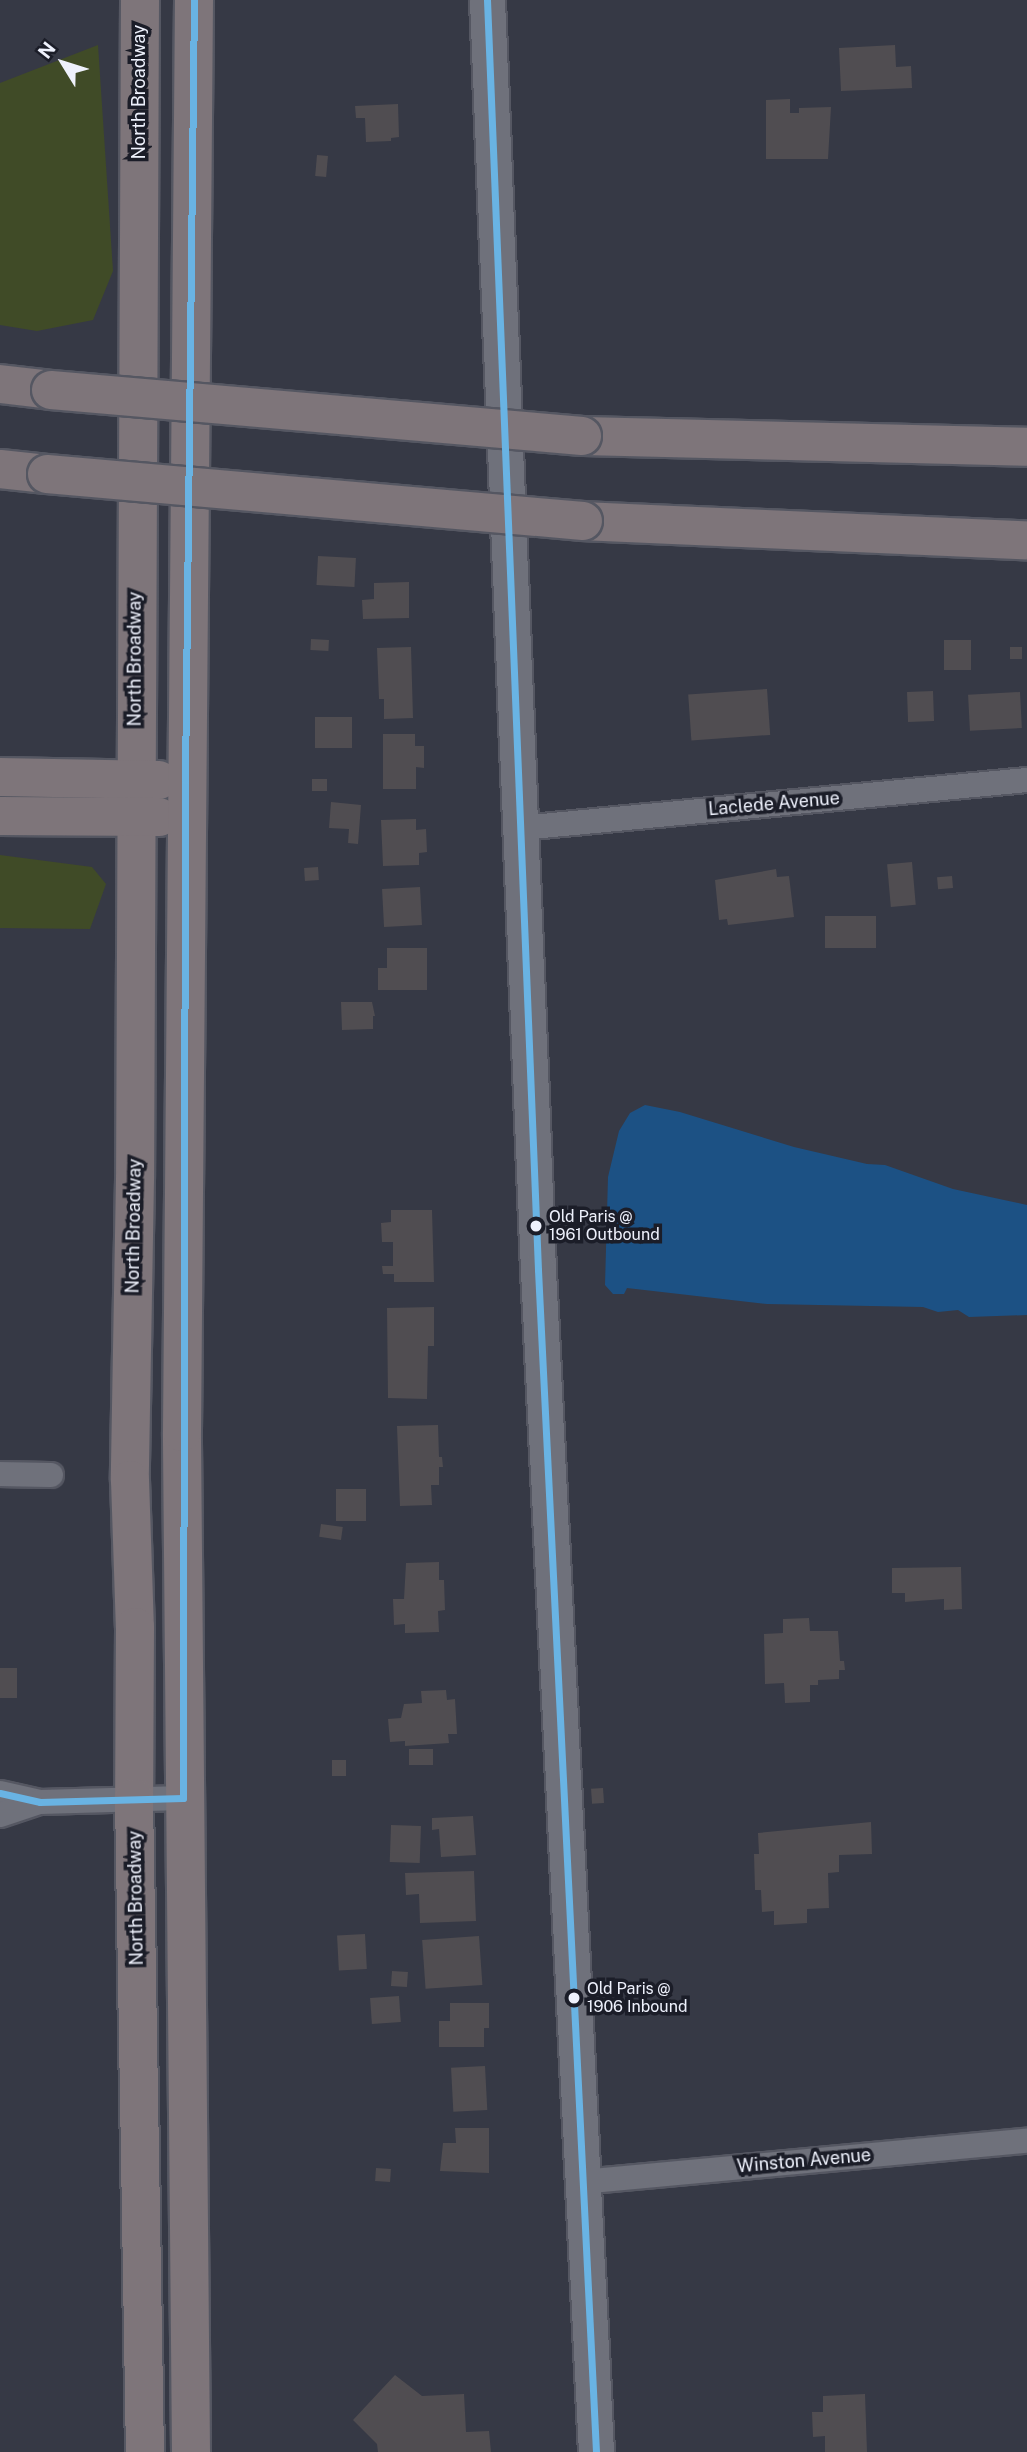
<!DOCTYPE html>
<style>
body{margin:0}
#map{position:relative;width:1027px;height:2452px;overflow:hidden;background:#363945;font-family:"Public Sans",sans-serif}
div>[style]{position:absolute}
.green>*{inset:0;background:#404b27}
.water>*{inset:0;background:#1c5184}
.building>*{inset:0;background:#504d51;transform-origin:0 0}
.roads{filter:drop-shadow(2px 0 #555762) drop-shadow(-2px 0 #555762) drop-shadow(0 2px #555762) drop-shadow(0 -2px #555762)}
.street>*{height:24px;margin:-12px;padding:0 12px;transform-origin:12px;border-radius:12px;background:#6f717b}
.secondary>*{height:35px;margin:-17.5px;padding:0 17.5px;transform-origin:17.5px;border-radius:17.5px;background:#6f717b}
.highway>*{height:38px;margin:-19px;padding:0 19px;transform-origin:19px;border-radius:19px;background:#7e757a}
.bridges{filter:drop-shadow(2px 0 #555762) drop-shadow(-2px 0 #555762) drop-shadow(0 2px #555762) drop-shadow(0 -2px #555762)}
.highway-bridge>*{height:38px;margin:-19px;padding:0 19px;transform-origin:19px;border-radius:19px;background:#7e757a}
.bus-1>*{height:7px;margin:-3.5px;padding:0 3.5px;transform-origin:3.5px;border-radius:3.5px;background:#69b3e3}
.dots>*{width:19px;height:19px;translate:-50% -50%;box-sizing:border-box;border:4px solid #1b1d28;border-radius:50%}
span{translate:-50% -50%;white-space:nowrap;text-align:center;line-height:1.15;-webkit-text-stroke:7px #1b1d28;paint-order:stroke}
.bus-label{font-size:16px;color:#eef1fc}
.left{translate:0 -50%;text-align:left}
.street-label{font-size:18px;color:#eef1fc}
.north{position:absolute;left:28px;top:28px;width:70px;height:70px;-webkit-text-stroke:5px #1b1d28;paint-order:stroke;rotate:308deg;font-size:19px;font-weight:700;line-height:28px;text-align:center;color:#eef1fc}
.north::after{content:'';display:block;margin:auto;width:24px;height:32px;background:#eef1fc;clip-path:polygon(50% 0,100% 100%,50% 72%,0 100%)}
</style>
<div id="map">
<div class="green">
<div style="clip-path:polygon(98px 45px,113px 271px,93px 320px,37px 331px,0 325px,0 83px)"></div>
<div style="clip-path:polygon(0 855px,92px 867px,106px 884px,90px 929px,0 928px)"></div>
</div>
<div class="water">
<div style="clip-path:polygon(645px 1105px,680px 1112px,794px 1147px,867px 1164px,885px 1165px,953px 1189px,1027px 1205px,1027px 1315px,969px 1317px,958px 1310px,938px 1312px,923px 1307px,767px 1304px,627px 1288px,624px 1294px,613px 1294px,605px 1285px,608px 1177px,619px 1131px,630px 1113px)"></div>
</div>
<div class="building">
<div style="clip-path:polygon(895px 45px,896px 67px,911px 66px,912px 88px,841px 91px,839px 48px)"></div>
<div style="clip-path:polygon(790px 99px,790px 113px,799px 113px,799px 108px,831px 107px,828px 159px,766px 159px,766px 100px)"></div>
<div style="clip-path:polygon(398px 104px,399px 137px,391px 138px,391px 141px,366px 142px,365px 118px,356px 118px,355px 106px)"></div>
<div style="left:317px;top:155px;width:11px;height:21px;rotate:5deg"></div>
<div style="left:318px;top:556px;width:38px;height:29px;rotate:3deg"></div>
<div style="clip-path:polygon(409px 582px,409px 618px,363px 619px,362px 600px,374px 599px,374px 583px)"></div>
<div style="left:311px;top:639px;width:18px;height:11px;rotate:3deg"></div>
<div style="left:944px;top:640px;width:27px;height:30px"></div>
<div style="clip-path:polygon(411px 647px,413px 718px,384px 719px,384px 699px,379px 699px,377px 648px)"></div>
<div style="left:1010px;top:647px;width:12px;height:12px"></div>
<div style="left:767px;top:689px;width:46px;height:79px;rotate:86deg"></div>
<div style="left:933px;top:691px;width:30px;height:26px;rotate:88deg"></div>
<div style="left:1020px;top:692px;width:36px;height:52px;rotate:87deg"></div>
<div style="left:315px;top:717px;width:37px;height:31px"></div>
<div style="clip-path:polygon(383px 734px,415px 734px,415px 746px,424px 746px,424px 768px,416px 767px,416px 789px,383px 789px)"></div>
<div style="left:312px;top:779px;width:15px;height:12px"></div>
<div style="clip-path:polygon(331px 802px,361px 805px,358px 844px,348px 843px,349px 829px,329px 828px)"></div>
<div style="clip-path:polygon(416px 819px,416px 830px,426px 829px,427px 852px,419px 853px,419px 865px,383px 866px,381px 820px)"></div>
<div style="left:912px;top:862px;width:43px;height:25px;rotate:85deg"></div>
<div style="left:318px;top:867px;width:13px;height:14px;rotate:86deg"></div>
<div style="clip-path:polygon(776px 869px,777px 877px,789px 876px,794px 917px,728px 925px,727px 919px,719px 920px,715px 880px)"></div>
<div style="left:952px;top:876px;width:12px;height:15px;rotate:85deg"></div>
<div style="left:420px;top:887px;width:38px;height:38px;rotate:87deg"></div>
<div style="left:825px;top:916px;width:51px;height:32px"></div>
<div style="clip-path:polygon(387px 948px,427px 948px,427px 990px,378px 990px,378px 968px,387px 968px)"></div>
<div style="clip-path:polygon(341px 1002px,372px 1002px,375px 1016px,373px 1016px,373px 1029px,342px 1030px)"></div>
<div style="clip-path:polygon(391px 1210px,432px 1210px,434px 1282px,394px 1282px,394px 1274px,383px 1274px,382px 1266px,393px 1266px,393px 1242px,382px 1242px,381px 1223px,391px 1222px)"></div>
<div style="clip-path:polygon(434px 1307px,434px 1346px,428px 1346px,427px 1399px,388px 1398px,387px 1308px)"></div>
<div style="clip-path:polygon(438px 1425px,439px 1457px,442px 1457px,443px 1467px,439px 1467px,439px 1485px,431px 1485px,432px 1505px,400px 1506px,397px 1426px)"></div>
<div style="left:336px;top:1489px;width:30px;height:32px"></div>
<div style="left:321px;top:1524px;width:22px;height:13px;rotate:8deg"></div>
<div style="clip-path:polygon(439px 1562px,439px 1580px,444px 1580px,445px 1610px,438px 1611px,439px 1632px,405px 1633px,405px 1624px,394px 1625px,393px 1599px,404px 1599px,406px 1563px)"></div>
<div style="clip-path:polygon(961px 1567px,962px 1609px,944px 1610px,944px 1599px,905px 1602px,905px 1593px,892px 1593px,892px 1568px)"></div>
<div style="clip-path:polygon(809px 1618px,810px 1631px,838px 1631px,840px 1661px,844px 1661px,845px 1670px,839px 1670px,839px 1679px,818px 1680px,818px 1685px,810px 1685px,810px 1702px,785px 1703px,784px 1683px,765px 1684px,764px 1634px,783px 1633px,783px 1619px)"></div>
<div style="left:0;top:1668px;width:17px;height:30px"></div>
<div style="clip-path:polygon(446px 1690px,447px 1700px,455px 1699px,457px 1734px,448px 1734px,449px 1743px,405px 1746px,405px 1741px,390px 1742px,388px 1719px,401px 1718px,404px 1704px,422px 1703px,421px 1691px)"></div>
<div style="left:409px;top:1749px;width:24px;height:16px"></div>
<div style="left:332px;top:1760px;width:14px;height:16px"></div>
<div style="left:603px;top:1788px;width:15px;height:12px;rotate:86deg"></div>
<div style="clip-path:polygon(473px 1816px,476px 1855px,441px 1857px,439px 1829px,432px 1830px,432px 1818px)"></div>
<div style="clip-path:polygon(871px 1822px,872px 1854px,839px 1855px,839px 1872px,828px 1873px,829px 1908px,807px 1909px,807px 1923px,774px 1925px,774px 1911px,762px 1912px,761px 1890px,755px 1890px,754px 1854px,759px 1854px,758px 1833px)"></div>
<div style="left:391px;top:1825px;width:30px;height:37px;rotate:2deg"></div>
<div style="clip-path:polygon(474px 1871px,476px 1921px,420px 1923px,419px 1894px,406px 1895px,405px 1873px)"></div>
<div style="left:365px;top:1934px;width:35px;height:28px;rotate:87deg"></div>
<div style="left:479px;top:1936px;width:49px;height:57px;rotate:86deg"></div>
<div style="left:392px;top:1971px;width:16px;height:15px;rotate:4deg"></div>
<div style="left:399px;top:1996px;width:26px;height:29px;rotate:86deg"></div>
<div style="clip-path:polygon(450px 2003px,489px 2003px,489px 2028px,484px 2028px,484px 2047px,439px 2047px,439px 2021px,450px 2021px)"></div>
<div style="left:485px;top:2066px;width:44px;height:34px;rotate:87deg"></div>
<div style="clip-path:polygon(455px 2128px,489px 2128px,489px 2173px,440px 2171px,443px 2143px,456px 2143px)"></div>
<div style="left:376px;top:2168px;width:15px;height:13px;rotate:4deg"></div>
<div style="clip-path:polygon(395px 2375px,422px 2396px,464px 2394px,466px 2432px,489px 2431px,491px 2452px,378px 2452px,377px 2444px,353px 2420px)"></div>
<div style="clip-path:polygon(865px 2394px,867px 2452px,825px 2452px,825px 2436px,813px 2437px,812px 2412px,823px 2412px,823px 2396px)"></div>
</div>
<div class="roads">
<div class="street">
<div style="left:521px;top:828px;width:508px;rotate:-5.42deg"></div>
<div style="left:0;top:1474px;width:51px;rotate:1.1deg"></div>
<div style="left:0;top:1793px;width:41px;rotate:12.7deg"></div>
<div style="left:40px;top:1802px;width:143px;rotate:-1.6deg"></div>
<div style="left:0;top:1815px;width:41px;rotate:-18.4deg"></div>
<div style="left:581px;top:2182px;width:448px;rotate:-5.3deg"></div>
</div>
<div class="secondary">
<div style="left:487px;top:0;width:1271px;rotate:87.7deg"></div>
<div style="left:538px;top:1270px;width:1183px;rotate:87.19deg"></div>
</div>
<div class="highway">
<div style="left:140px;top:0;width:1179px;rotate:90.24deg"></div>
<div style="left:135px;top:1179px;width:301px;rotate:91deg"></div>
<div style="left:130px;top:1480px;width:147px;rotate:88.1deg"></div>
<div style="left:135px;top:1627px;width:171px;rotate:90.3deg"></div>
<div style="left:134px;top:1798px;width:654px;rotate:89.04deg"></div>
<div style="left:0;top:384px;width:51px;rotate:6.7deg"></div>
<div style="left:582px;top:436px;width:445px;rotate:1.4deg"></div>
<div style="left:0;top:469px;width:47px;rotate:6.1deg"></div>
<div style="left:583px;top:521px;width:444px;rotate:2.5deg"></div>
<div style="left:0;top:777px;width:159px;rotate:1.1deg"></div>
<div style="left:0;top:816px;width:159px;rotate:0.4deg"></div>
<div style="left:191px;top:2452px;width:1020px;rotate:-90.51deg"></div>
<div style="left:182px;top:1432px;width:1432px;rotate:-89.52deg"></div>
</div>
</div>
<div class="bridges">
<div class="highway-bridge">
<div style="left:51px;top:390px;width:533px;rotate:4.95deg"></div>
<div style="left:47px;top:474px;width:538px;rotate:5.01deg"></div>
</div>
</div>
<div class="bus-1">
<div style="left:487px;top:0;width:1271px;rotate:87.7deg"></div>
<div style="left:538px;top:1270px;width:1183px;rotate:87.19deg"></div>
<div style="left:0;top:1793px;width:41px;rotate:12.7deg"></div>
<div style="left:40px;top:1802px;width:143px;rotate:-1.6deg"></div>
<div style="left:183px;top:1798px;width:1018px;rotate:-89.89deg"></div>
<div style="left:185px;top:780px;width:780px;rotate:-89.34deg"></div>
</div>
<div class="dots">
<div style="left:536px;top:1226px;background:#eef1fc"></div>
<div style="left:574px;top:1998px;background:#eef1fc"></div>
</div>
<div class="bus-label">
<span class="left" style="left:549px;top:1226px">Old Paris @<br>1961 Outbound</span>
<span class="left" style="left:587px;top:1998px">Old Paris @<br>1906 Inbound</span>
</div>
<div class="street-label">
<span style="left:139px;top:92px;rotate:-90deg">North Broadway</span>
<span style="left:135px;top:659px;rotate:-90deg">North Broadway</span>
<span style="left:774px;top:804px;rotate:-5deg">Laclede Avenue</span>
<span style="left:134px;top:1226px;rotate:-89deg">North Broadway</span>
<span style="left:136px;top:1898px;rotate:-91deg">North Broadway</span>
<span style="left:804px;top:2161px;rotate:-5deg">Winston Avenue</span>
</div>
<div class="north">N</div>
</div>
